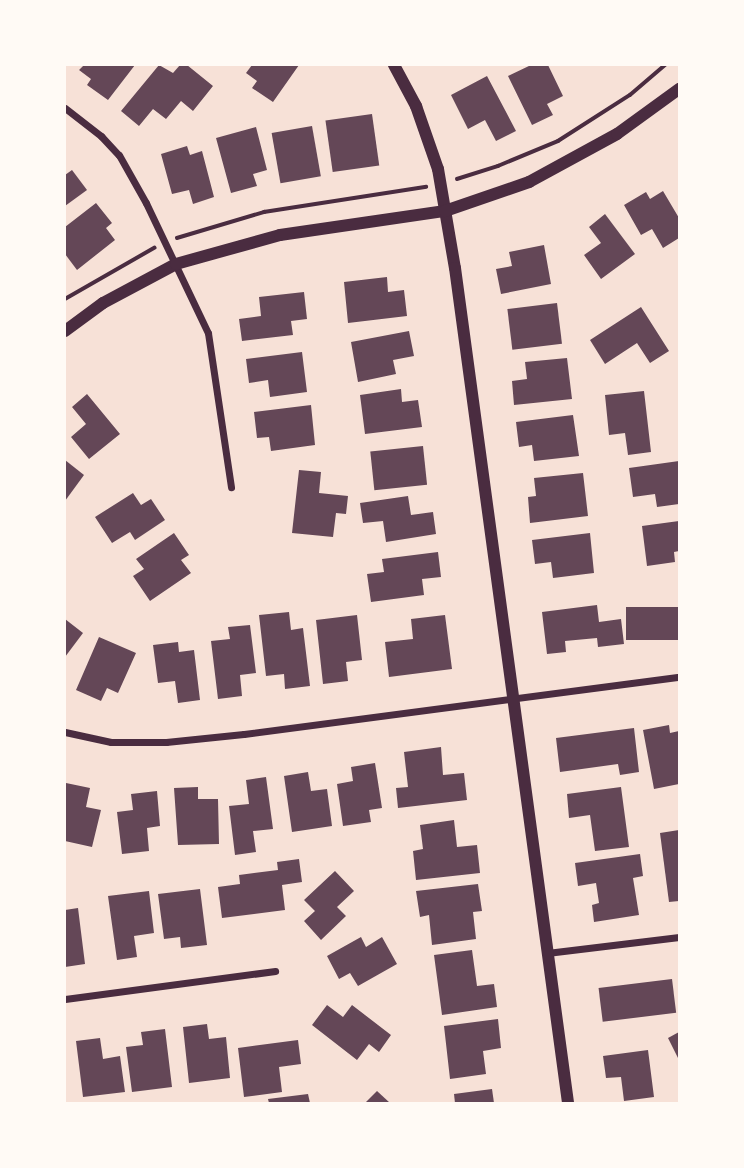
<!DOCTYPE html>
<style>
body{margin:0}
#map{position:relative;width:744px;height:1168px;overflow:hidden;background:#f7e1d7;font-family:"Open Sans",sans-serif}
div>[style]{position:absolute}
.building>*{inset:0;background:#644757;transform-origin:0 0}
.path>*{height:3.5px;margin:-1.75px;padding:0 1.75px;transform-origin:1.75px;border-radius:1.75px;background:#4a2c40}
.minor>*{height:7px;margin:-3.5px;padding:0 3.5px;transform-origin:3.5px;border-radius:3.5px;background:#4a2c40}
.tertiary>*{height:12px;margin:-6px;padding:0 6px;transform-origin:6px;border-radius:6px;background:#4a2c40}
span{translate:-50% -50%;white-space:nowrap;text-align:center;line-height:1.15;-webkit-text-stroke:7px #fffaf5;paint-order:stroke}
.frame{position:absolute;inset:0;border:66px solid #fffaf5;pointer-events:none}
</style>
<div id="map">
<div class="building">
<div style="clip-path:polygon(84px 65px,135px 65px,108px 100px,87px 85px,91px 79px,79px 70px)"></div>
<div style="clip-path:polygon(159px 65px,173px 73px,180px 65px,187px 65px,213px 86px,193px 111px,181px 101px,166px 119px,153px 109px,139px 126px,121px 111px)"></div>
<div style="clip-path:polygon(252px 65px,299px 65px,273px 102px,252px 88px,257px 81px,246px 73px)"></div>
<div style="clip-path:polygon(531px 65px,548px 65px,563px 96px,547px 104px,553px 115px,532px 125px,508px 76px)"></div>
<div style="clip-path:polygon(487px 76px,516px 131px,496px 141px,485px 120px,468px 129px,451px 95px)"></div>
<div style="left:372px;top:114px;width:52px;height:47px;rotate:82deg"></div>
<div style="left:312px;top:126px;width:51px;height:41px;rotate:80deg"></div>
<div style="clip-path:polygon(256px 127px,267px 170px,253px 174px,257px 186px,231px 193px,216px 138px)"></div>
<div style="clip-path:polygon(187px 146px,190px 155px,202px 151px,214px 197px,193px 204px,189px 190px,172px 194px,161px 154px)"></div>
<div style="clip-path:polygon(72px 170px,87px 190px,65px 206px,65px 175px)"></div>
<div style="clip-path:polygon(663px 191px,679px 218px,679px 238px,663px 248px,652px 229px,641px 235px,624px 205px,646px 192px,650px 199px)"></div>
<div style="clip-path:polygon(96px 203px,112px 223px,106px 228px,115px 240px,77px 270px,65px 254px,65px 227px)"></div>
<div style="clip-path:polygon(605px 214px,635px 254px,601px 279px,584px 255px,601px 243px,589px 227px)"></div>
<div style="clip-path:polygon(544px 245px,551px 284px,501px 294px,496px 269px,512px 266px,509px 252px)"></div>
<div style="clip-path:polygon(387px 277px,388px 292px,404px 290px,407px 316px,348px 323px,344px 282px)"></div>
<div style="clip-path:polygon(304px 292px,307px 319px,291px 321px,293px 335px,242px 341px,239px 319px,261px 316px,259px 297px)"></div>
<div style="left:557px;top:303px;width:41px;height:50px;rotate:83deg"></div>
<div style="clip-path:polygon(641px 307px,669px 351px,650px 363px,637px 343px,605px 364px,590px 340px)"></div>
<div style="clip-path:polygon(409px 331px,414px 356px,393px 360px,396px 374px,358px 382px,351px 342px)"></div>
<div style="clip-path:polygon(302px 352px,307px 392px,270px 397px,268px 380px,249px 383px,246px 359px)"></div>
<div style="clip-path:polygon(567px 358px,572px 399px,514px 405px,512px 381px,527px 379px,525px 362px)"></div>
<div style="clip-path:polygon(401px 389px,402px 402px,418px 400px,422px 427px,365px 434px,360px 395px)"></div>
<div style="clip-path:polygon(644px 391px,651px 452px,628px 455px,625px 433px,609px 435px,605px 395px)"></div>
<div style="clip-path:polygon(87px 394px,120px 434px,89px 459px,71px 437px,86px 424px,72px 407px)"></div>
<div style="clip-path:polygon(311px 405px,315px 445px,271px 451px,269px 437px,257px 438px,254px 412px)"></div>
<div style="clip-path:polygon(573px 415px,579px 456px,534px 461px,532px 445px,519px 447px,516px 422px)"></div>
<div style="left:423px;top:446px;width:39px;height:53px;rotate:84deg"></div>
<div style="clip-path:polygon(65px 460px,84px 475px,65px 501px)"></div>
<div style="clip-path:polygon(679px 461px,679px 504px,657px 507px,655px 494px,633px 497px,629px 468px)"></div>
<div style="clip-path:polygon(299px 470px,321px 472px,319px 493px,348px 496px,346px 514px,336px 513px,333px 537px,292px 533px)"></div>
<div style="clip-path:polygon(583px 473px,588px 516px,530px 523px,528px 497px,536px 496px,534px 478px)"></div>
<div style="clip-path:polygon(133px 493px,141px 505px,151px 499px,165px 520px,135px 540px,130px 532px,112px 543px,95px 517px)"></div>
<div style="clip-path:polygon(408px 496px,411px 515px,433px 512px,436px 534px,386px 542px,383px 521px,363px 523px,360px 503px)"></div>
<div style="clip-path:polygon(679px 521px,679px 551px,674px 552px,675px 562px,647px 566px,642px 526px)"></div>
<div style="clip-path:polygon(174px 533px,189px 555px,181px 560px,191px 573px,150px 601px,133px 576px,144px 569px,136px 559px)"></div>
<div style="clip-path:polygon(590px 533px,594px 573px,553px 578px,551px 562px,535px 564px,532px 540px)"></div>
<div style="clip-path:polygon(438px 552px,441px 577px,422px 579px,424px 595px,371px 602px,367px 574px,384px 572px,382px 559px)"></div>
<div style="clip-path:polygon(597px 605px,599px 622px,621px 619px,624px 644px,598px 647px,597px 638px,565px 641px,566px 652px,547px 654px,542px 612px)"></div>
<div style="left:679px;top:607px;width:33px;height:53px;rotate:90deg"></div>
<div style="clip-path:polygon(289px 612px,291px 630px,303px 628px,310px 686px,285px 689px,284px 674px,266px 676px,259px 615px)"></div>
<div style="clip-path:polygon(357px 615px,362px 660px,346px 662px,348px 681px,323px 684px,316px 620px)"></div>
<div style="clip-path:polygon(445px 615px,452px 669px,389px 677px,385px 642px,413px 639px,411px 619px)"></div>
<div style="clip-path:polygon(65px 619px,83px 633px,65px 657px)"></div>
<div style="clip-path:polygon(250px 625px,256px 673px,240px 675px,242px 696px,218px 699px,211px 641px,230px 639px,228px 627px)"></div>
<div style="clip-path:polygon(99px 637px,136px 653px,118px 693px,107px 688px,101px 701px,76px 690px)"></div>
<div style="clip-path:polygon(178px 642px,179px 652px,194px 650px,200px 700px,178px 703px,175px 681px,158px 683px,153px 645px)"></div>
<div style="clip-path:polygon(669px 725px,670px 733px,679px 731px,679px 784px,654px 789px,643px 730px)"></div>
<div style="clip-path:polygon(634px 728px,639px 772px,620px 775px,618px 764px,560px 772px,556px 738px)"></div>
<div style="clip-path:polygon(441px 747px,443px 775px,464px 773px,467px 800px,398px 808px,396px 788px,408px 787px,404px 752px)"></div>
<div style="clip-path:polygon(375px 763px,382px 808px,369px 810px,371px 822px,343px 826px,337px 784px,353px 781px,351px 767px)"></div>
<div style="clip-path:polygon(308px 772px,311px 791px,327px 789px,332px 826px,292px 832px,284px 776px)"></div>
<div style="clip-path:polygon(266px 777px,273px 829px,253px 831px,256px 852px,235px 855px,229px 806px,249px 804px,246px 780px)"></div>
<div style="clip-path:polygon(66px 783px,90px 788px,86px 807px,101px 810px,92px 847px,65px 841px)"></div>
<div style="clip-path:polygon(198px 787px,198px 799px,218px 799px,219px 844px,178px 845px,174px 788px)"></div>
<div style="clip-path:polygon(621px 787px,629px 847px,595px 851px,590px 815px,569px 818px,567px 794px)"></div>
<div style="clip-path:polygon(157px 791px,160px 826px,147px 828px,149px 851px,122px 854px,117px 812px,133px 810px,131px 794px)"></div>
<div style="clip-path:polygon(454px 820px,457px 847px,477px 845px,480px 873px,416px 880px,413px 851px,423px 849px,420px 825px)"></div>
<div style="clip-path:polygon(679px 830px,679px 901px,669px 902px,660px 833px)"></div>
<div style="clip-path:polygon(640px 854px,643px 876px,633px 878px,639px 915px,594px 922px,592px 905px,599px 903px,596px 883px,578px 886px,575px 863px)"></div>
<div style="clip-path:polygon(299px 859px,302px 882px,282px 885px,285px 910px,222px 918px,218px 887px,240px 884px,239px 875px,278px 870px,277px 862px)"></div>
<div style="clip-path:polygon(335px 871px,354px 891px,337px 907px,346px 916px,321px 940px,304px 921px,315px 911px,304px 900px)"></div>
<div style="clip-path:polygon(478px 884px,482px 911px,473px 912px,476px 939px,432px 945px,429px 915px,420px 917px,416px 891px)"></div>
<div style="clip-path:polygon(200px 889px,207px 945px,181px 948px,180px 937px,164px 939px,158px 894px)"></div>
<div style="clip-path:polygon(149px 891px,154px 933px,134px 936px,137px 957px,117px 960px,108px 896px)"></div>
<div style="clip-path:polygon(78px 908px,85px 964px,65px 967px,65px 910px)"></div>
<div style="clip-path:polygon(361px 937px,366px 947px,382px 937px,397px 964px,358px 986px,350px 973px,339px 979px,327px 956px)"></div>
<div style="clip-path:polygon(472px 950px,477px 986px,494px 984px,497px 1007px,442px 1015px,434px 955px)"></div>
<div style="left:672px;top:979px;width:34px;height:74px;rotate:83deg"></div>
<div style="clip-path:polygon(327px 1005px,343px 1017px,352px 1005px,391px 1035px,379px 1052px,369px 1044px,357px 1060px,312px 1025px)"></div>
<div style="clip-path:polygon(498px 1019px,501px 1048px,483px 1051px,486px 1074px,450px 1079px,444px 1026px)"></div>
<div style="clip-path:polygon(207px 1024px,209px 1039px,226px 1037px,230px 1078px,189px 1083px,183px 1027px)"></div>
<div style="clip-path:polygon(165px 1029px,172px 1087px,132px 1092px,126px 1047px,143px 1045px,141px 1032px)"></div>
<div style="clip-path:polygon(679px 1032px,679px 1060px,668px 1038px)"></div>
<div style="clip-path:polygon(100px 1038px,103px 1059px,120px 1056px,125px 1092px,83px 1097px,76px 1041px)"></div>
<div style="clip-path:polygon(298px 1040px,301px 1064px,279px 1067px,282px 1092px,244px 1097px,238px 1048px)"></div>
<div style="clip-path:polygon(648px 1050px,654px 1097px,624px 1101px,621px 1077px,606px 1078px,603px 1056px)"></div>
<div style="clip-path:polygon(492px 1089px,494px 1103px,455px 1103px,454px 1094px)"></div>
<div style="clip-path:polygon(377px 1091px,390px 1103px,365px 1103px)"></div>
<div style="clip-path:polygon(308px 1094px,310px 1103px,269px 1103px,268px 1099px)"></div>
</div>
<div class="path">
<div style="left:457px;top:179px;width:43px;rotate:-17.6deg"></div>
<div style="left:498px;top:166px;width:65px;rotate:-22.6deg"></div>
<div style="left:558px;top:141px;width:85px;rotate:-32.6deg"></div>
<div style="left:630px;top:95px;width:46px;rotate:-40.6deg"></div>
<div style="left:177px;top:238px;width:91px;rotate:-16.6deg"></div>
<div style="left:264px;top:212px;width:164px;rotate:-8.8deg"></div>
<div style="left:65px;top:299px;width:103px;rotate:-29.8deg"></div>
</div>
<div class="minor">
<div style="left:65px;top:108px;width:46px;rotate:37.9deg"></div>
<div style="left:101px;top:136px;width:26px;rotate:47deg"></div>
<div style="left:119px;top:155px;width:55px;rotate:60.6deg"></div>
<div style="left:146px;top:203px;width:144px;rotate:64.5deg"></div>
<div style="left:208px;top:333px;width:156px;rotate:81.5deg"></div>
<div style="left:65px;top:732px;width:47px;rotate:12.3deg"></div>
<div style="left:111px;top:742px;width:55px"></div>
<div style="left:166px;top:742px;width:78px;rotate:-5.9deg"></div>
<div style="left:244px;top:734px;width:439px;rotate:-7.5deg"></div>
<div style="left:547px;top:953px;width:133px;rotate:-6.9deg"></div>
<div style="left:65px;top:999px;width:212px;rotate:-7.6deg"></div>
</div>
<div class="tertiary">
<div style="left:394px;top:65px;width:47px;rotate:61.8deg"></div>
<div style="left:416px;top:106px;width:67px;rotate:70.8deg"></div>
<div style="left:438px;top:169px;width:100px;rotate:80.3deg"></div>
<div style="left:455px;top:268px;width:843px;rotate:82.29deg"></div>
<div style="left:65px;top:331px;width:47px;rotate:-36.4deg"></div>
<div style="left:103px;top:303px;width:83px;rotate:-28.1deg"></div>
<div style="left:176px;top:264px;width:108px;rotate:-15.6deg"></div>
<div style="left:280px;top:235px;width:167px;rotate:-8.3deg"></div>
<div style="left:445px;top:211px;width:89px;rotate:-19deg"></div>
<div style="left:529px;top:182px;width:100px;rotate:-28.6deg"></div>
<div style="left:617px;top:134px;width:77px;rotate:-36deg"></div>
</div>
<div class="frame"></div>
</div>
